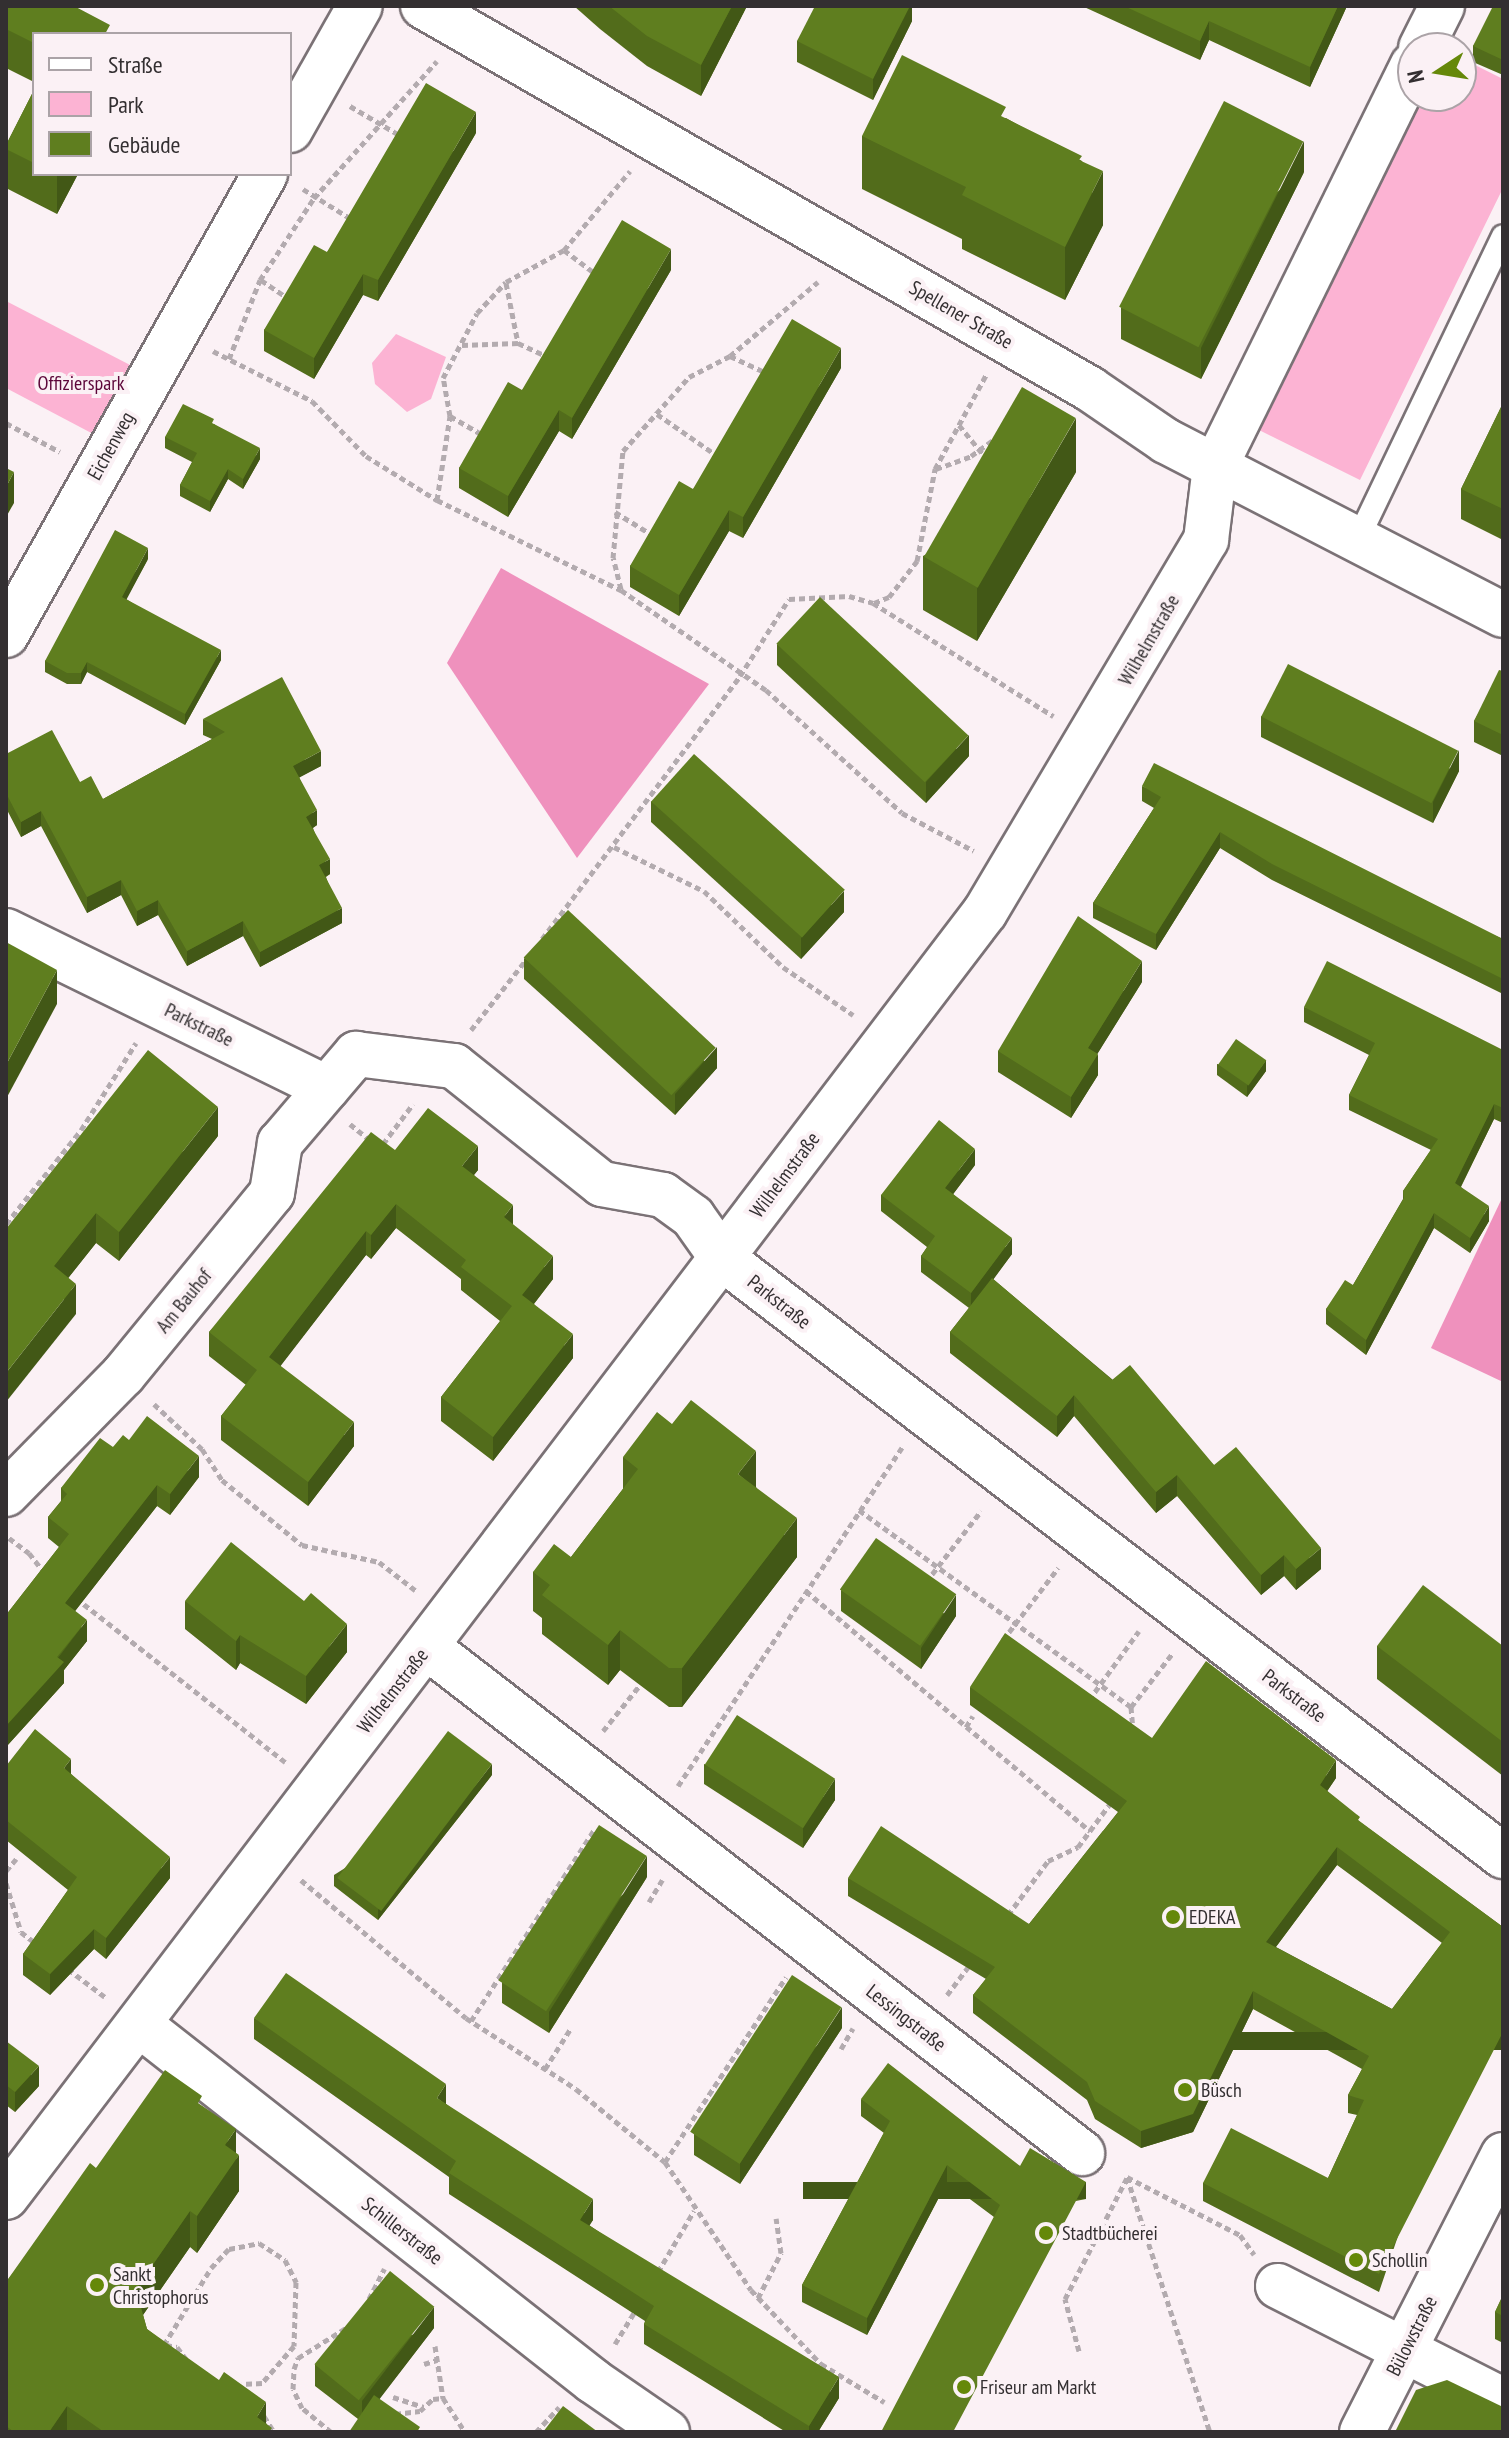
<!DOCTYPE html>
<meta charset="utf-8">
<style>
body{margin:0}
#map{position:relative;width:1509px;height:2438px;overflow:hidden;background:#fbf1f5;font-family:"PT Sans Narrow",sans-serif}
div>[style]{position:absolute}
.green>*{inset:0;background:#fcb3d3}
.forest>*{inset:0;background:#ef91bd}
.path>*{height:5px;margin-top:-2.5px;transform-origin:0;background:repeating-linear-gradient(90deg,#b3abaf 0 6px,transparent 0 10px)}
.roads{filter:drop-shadow(2px 0 #7b7276) drop-shadow(-2px 0 #7b7276) drop-shadow(0 2px #7b7276) drop-shadow(0 -2px #7b7276)}
.service>*{height:22px;margin:-11px;padding:0 11px;transform-origin:11px;border-radius:11px;background:#fff}
.minor>*{height:44px;margin:-22px;padding:0 22px;transform-origin:22px;border-radius:22px;background:#fff}
.tertiary>*{height:44px;margin:-22px;padding:0 22px;transform-origin:22px;border-radius:22px;background:#fff}
.wall>*{inset:0;background:#526c1b}
.shaded-wall>*{inset:0;background:#425816;transform-origin:0 0}
.building>*{inset:0;background:#5f7e1f;transform-origin:0 0}
.dots>*{width:22px;height:22px;translate:-50% -50%;box-sizing:border-box;border:4px solid #fbf1f5;border-radius:50%}
span{translate:-50% -50%;white-space:nowrap;text-align:center;line-height:1.15;-webkit-text-stroke:8px #fbf1f5;paint-order:stroke}
.street-label{font-size:20px;color:#332f31}
.park-label{font-size:20px;color:#5c073a}
.poi-label{font-size:20px;color:#332f31}
.left{translate:0 -50%;text-align:left}
.frame{position:absolute;inset:0;border:8px solid #332f31;pointer-events:none}
.legend{position:absolute;left:32px;top:32px;width:260px;height:144px;box-sizing:border-box;background:#fbf1f5;border:2px solid #aba3a7;margin:0;padding:10px 14px;list-style:none;font-size:24px;color:#332f31}
.legend li{display:flex;align-items:center;gap:16px;height:40px}
.legend b{width:40px;border:2px solid #aba3a7}
.north{position:absolute;left:1397px;top:32px;width:80px;height:80px;box-sizing:border-box;background:#fbf1f5;border:2px solid #aba3a7;border-radius:50%;rotate:258deg;font-size:22px;font-weight:700;line-height:32px;text-align:center;color:#332f31}
.north::after{content:'';display:block;margin:auto;width:28px;height:36px;background:#658809;clip-path:polygon(50% 0,100% 100%,50% 72%,0 100%)}
</style>
<div id="map">
<div class="green">
<div style="clip-path:polygon(1461px 58px,1503px 79px,1503px 188px,1360px 480px,1257px 429px,1420px 96px,1461px 96px)"></div>
<div style="clip-path:polygon(6px 301px,134px 367px,97px 436px,6px 388px)"></div>
<div style="clip-path:polygon(396px 334px,446px 357px,431px 399px,407px 412px,375px 384px,372px 363px)"></div>
</div>
<div class="forest">
<div style="clip-path:polygon(501px 568px,709px 684px,577px 858px,447px 663px)"></div>
<div style="clip-path:polygon(1503px 1196px,1503px 1382px,1431px 1348px)"></div>
</div>
<div class="path">
<div style="left:350px;top:106px;width:59px;rotate:30.5deg"></div>
<div style="left:303px;top:189px;width:59px;rotate:31.8deg"></div>
<div style="left:564px;top:250px;width:39px;rotate:37deg"></div>
<div style="left:261px;top:280px;width:34px;rotate:34deg"></div>
<div style="left:506px;top:283px;width:61px;rotate:78.7deg"></div>
<div style="left:462px;top:345px;width:56px;rotate:-2deg"></div>
<div style="left:518px;top:343px;width:31px;rotate:25deg"></div>
<div style="left:213px;top:351px;width:111px;rotate:26.8deg"></div>
<div style="left:312px;top:401px;width:77px;rotate:45.5deg"></div>
<div style="left:366px;top:456px;width:84px;rotate:31.8deg"></div>
<div style="left:437px;top:500px;width:205px;rotate:26.1deg"></div>
<div style="left:621px;top:590px;width:176px;rotate:34.6deg"></div>
<div style="left:766px;top:690px;width:183px;rotate:42.1deg"></div>
<div style="left:902px;top:813px;width:81px;rotate:27.8deg"></div>
<div style="left:730px;top:356px;width:115px;rotate:-40.1deg"></div>
<div style="left:229px;top:359px;width:85px;rotate:-68.6deg"></div>
<div style="left:260px;top:280px;width:98px;rotate:-56.6deg"></div>
<div style="left:314px;top:198px;width:184px;rotate:-48.1deg"></div>
<div style="left:657px;top:414px;width:75px;rotate:34.7deg"></div>
<div style="left:450px;top:416px;width:39px;rotate:30deg"></div>
<div style="left:6px;top:423px;width:61px;rotate:28.2deg"></div>
<div style="left:959px;top:425px;width:43px;rotate:50.7deg"></div>
<div style="left:936px;top:469px;width:37px;rotate:-20deg"></div>
<div style="left:971px;top:456px;width:32px;rotate:-36deg"></div>
<div style="left:437px;top:500px;width:85px;rotate:-81.2deg"></div>
<div style="left:450px;top:416px;width:39px;rotate:-100deg"></div>
<div style="left:443px;top:378px;width:73px;rotate:-62.4deg"></div>
<div style="left:477px;top:313px;width:42px;rotate:-46.9deg"></div>
<div style="left:506px;top:282px;width:66px;rotate:-28.9deg"></div>
<div style="left:564px;top:250px;width:103px;rotate:-50.1deg"></div>
<div style="left:615px;top:512px;width:46px;rotate:31.6deg"></div>
<div style="left:621px;top:589px;width:32px;rotate:-104deg"></div>
<div style="left:613px;top:558px;width:107px;rotate:-84.7deg"></div>
<div style="left:623px;top:451px;width:99px;rotate:-48.3deg"></div>
<div style="left:689px;top:377px;width:46px;rotate:-27.1deg"></div>
<div style="left:730px;top:356px;width:41px;rotate:24.7deg"></div>
<div style="left:874px;top:603px;width:16px;rotate:-22deg"></div>
<div style="left:889px;top:597px;width:46px;rotate:-52.1deg"></div>
<div style="left:917px;top:561px;width:94px;rotate:-78.9deg"></div>
<div style="left:935px;top:469px;width:107px;rotate:-61.5deg"></div>
<div style="left:614px;top:847px;width:100px;rotate:26.1deg"></div>
<div style="left:704px;top:891px;width:110px;rotate:43.9deg"></div>
<div style="left:783px;top:967px;width:85px;rotate:34.4deg"></div>
<div style="left:542px;top:939px;width:329px;rotate:-53deg"></div>
<div style="left:740px;top:676px;width:91px;rotate:-57.5deg"></div>
<div style="left:789px;top:599px;width:60px;rotate:-2.9deg"></div>
<div style="left:849px;top:596px;width:25px;rotate:16deg"></div>
<div style="left:873px;top:603px;width:213px;rotate:32.1deg"></div>
<div style="left:471px;top:1030px;width:94px;rotate:-51.9deg"></div>
<div style="left:350px;top:1124px;width:26px;rotate:39deg"></div>
<div style="left:383px;top:1144px;width:50px;rotate:-53.1deg"></div>
<div style="left:6px;top:1224px;width:120px;rotate:-51.4deg"></div>
<div style="left:81px;top:1130px;width:103px;rotate:-57.7deg"></div>
<div style="left:154px;top:1404px;width:66px;rotate:43.2deg"></div>
<div style="left:202px;top:1449px;width:37px;rotate:57deg"></div>
<div style="left:222px;top:1480px;width:103px;rotate:39.1deg"></div>
<div style="left:302px;top:1545px;width:79px;rotate:12.4deg"></div>
<div style="left:379px;top:1562px;width:46px;rotate:37.9deg"></div>
<div style="left:859px;top:1510px;width:336px;rotate:35.9deg"></div>
<div style="left:1131px;top:1707px;width:23px;rotate:85deg"></div>
<div style="left:9px;top:1538px;width:25px;rotate:37deg"></div>
<div style="left:29px;top:1553px;width:28px;rotate:52deg"></div>
<div style="left:926px;top:1582px;width:90px;rotate:-52.2deg"></div>
<div style="left:806px;top:1591px;width:372px;rotate:40.2deg"></div>
<div style="left:76px;top:1598px;width:266px;rotate:38.1deg"></div>
<div style="left:1003px;top:1640px;width:91px;rotate:-52.6deg"></div>
<div style="left:1089px;top:1700px;width:85px;rotate:-54.1deg"></div>
<div style="left:1131px;top:1707px;width:67px;rotate:-52.3deg"></div>
<div style="left:966px;top:1727px;width:13px;rotate:-58deg"></div>
<div style="left:603px;top:1731px;width:65px;rotate:-51.2deg"></div>
<div style="left:678px;top:1786px;width:406px;rotate:-56.5deg"></div>
<div style="left:6px;top:1871px;width:16px;rotate:-50deg"></div>
<div style="left:301px;top:1880px;width:215px;rotate:39.9deg"></div>
<div style="left:466px;top:2018px;width:131px;rotate:32.8deg"></div>
<div style="left:576px;top:2089px;width:115px;rotate:39.4deg"></div>
<div style="left:665px;top:2162px;width:154px;rotate:56.1deg"></div>
<div style="left:751px;top:2290px;width:102px;rotate:46.6deg"></div>
<div style="left:821px;top:2364px;width:74px;rotate:31.1deg"></div>
<div style="left:6px;top:1883px;width:51px;rotate:73deg"></div>
<div style="left:21px;top:1932px;width:18px;rotate:38deg"></div>
<div style="left:649px;top:1902px;width:26px;rotate:-59deg"></div>
<div style="left:1008px;top:1915px;width:67px;rotate:-53.5deg"></div>
<div style="left:1048px;top:1861px;width:33px;rotate:-25deg"></div>
<div style="left:1078px;top:1847px;width:57px;rotate:-53.5deg"></div>
<div style="left:68px;top:1969px;width:46px;rotate:37.1deg"></div>
<div style="left:947px;top:1995px;width:38px;rotate:-53deg"></div>
<div style="left:471px;top:2021px;width:227px;rotate:-57.2deg"></div>
<div style="left:841px;top:2049px;width:24px;rotate:-60deg"></div>
<div style="left:545px;top:2069px;width:49px;rotate:-57.6deg"></div>
<div style="left:665px;top:2162px;width:221px;rotate:-56.8deg"></div>
<div style="left:1127px;top:2177px;width:268px;rotate:72deg"></div>
<div style="left:1127px;top:2177px;width:127px;rotate:27.2deg"></div>
<div style="left:1240px;top:2235px;width:24px;rotate:54deg"></div>
<div style="left:658px;top:2272px;width:71px;rotate:-59.5deg"></div>
<div style="left:758px;top:2298px;width:51px;rotate:-62.9deg"></div>
<div style="left:781px;top:2253px;width:35px;rotate:-98deg"></div>
<div style="left:369px;top:2299px;width:34px;rotate:-63deg"></div>
<div style="left:615px;top:2344px;width:42px;rotate:-58.6deg"></div>
<div style="left:164px;top:2345px;width:90px;rotate:-58.6deg"></div>
<div style="left:211px;top:2268px;width:26px;rotate:-47deg"></div>
<div style="left:229px;top:2249px;width:31px;rotate:-11deg"></div>
<div style="left:259px;top:2243px;width:31px;rotate:33deg"></div>
<div style="left:285px;top:2260px;width:25px;rotate:63deg"></div>
<div style="left:296px;top:2282px;width:64px;rotate:91.8deg"></div>
<div style="left:294px;top:2346px;width:49px;rotate:130.9deg"></div>
<div style="left:262px;top:2383px;width:20px;rotate:177deg"></div>
<div style="left:166px;top:2345px;width:11px;rotate:10deg"></div>
<div style="left:177px;top:2347px;width:15px;rotate:53deg"></div>
<div style="left:435px;top:2346px;width:53px;rotate:81.3deg"></div>
<div style="left:1079px;top:2351px;width:54px;rotate:-105.1deg"></div>
<div style="left:1065px;top:2299px;width:136px;rotate:-62.9deg"></div>
<div style="left:424px;top:2364px;width:14px;rotate:-17deg"></div>
<div style="left:393px;top:2397px;width:32px;rotate:18deg"></div>
<div style="left:395px;top:2414px;width:25px;rotate:-7deg"></div>
<div style="left:420px;top:2411px;width:18px;rotate:-43deg"></div>
<div style="left:433px;top:2399px;width:10px;rotate:-6deg"></div>
<div style="left:443px;top:2398px;width:40px;rotate:57.1deg"></div>
<div style="left:264px;top:2416px;width:19px;rotate:58deg"></div>
<div style="left:331px;top:2432px;width:38px;rotate:-140deg"></div>
<div style="left:302px;top:2408px;width:21px;rotate:-115deg"></div>
<div style="left:293px;top:2389px;width:20px;rotate:-87deg"></div>
<div style="left:294px;top:2369px;width:12px;rotate:-70deg"></div>
<div style="left:298px;top:2358px;width:60px;rotate:-32.1deg"></div>
<div style="left:536px;top:2432px;width:34px;rotate:-47deg"></div>
</div>
<div class="roads">
<div class="service">
<div style="left:1356px;top:543px;width:340px;rotate:-64.4deg"></div>
</div>
<div class="minor">
<div style="left:1421px;top:48px;width:47px;rotate:-63.4deg"></div>
<div style="left:290px;top:130px;width:142px;rotate:-60.6deg"></div>
<div style="left:6px;top:635px;width:529px;rotate:-60.67deg"></div>
<div style="left:6px;top:931px;width:357px;rotate:26.1deg"></div>
<div style="left:327px;top:1088px;width:45px;rotate:-49.5deg"></div>
<div style="left:356px;top:1054px;width:99px;rotate:7deg"></div>
<div style="left:454px;top:1066px;width:189px;rotate:38.6deg"></div>
<div style="left:602px;top:1184px;width:62px;rotate:10.2deg"></div>
<div style="left:663px;top:1195px;width:37px;rotate:36deg"></div>
<div style="left:693px;top:1217px;width:50px;rotate:54.7deg"></div>
<div style="left:722px;top:1258px;width:984px;rotate:37.44deg"></div>
<div style="left:6px;top:1494px;width:167px;rotate:-45.5deg"></div>
<div style="left:123px;top:1375px;width:235px;rotate:-50.7deg"></div>
<div style="left:272px;top:1193px;width:51px;rotate:-80.9deg"></div>
<div style="left:280px;top:1143px;width:72px;rotate:-49.5deg"></div>
<div style="left:427px;top:1647px;width:828px;rotate:37.69deg"></div>
<div style="left:140px;top:2025px;width:576px;rotate:38.16deg"></div>
<div style="left:593px;top:2381px;width:90px;rotate:34.6deg"></div>
<div style="left:6px;top:2197px;width:1615px;rotate:-52.7deg"></div>
<div style="left:985px;top:912px;width:433px;rotate:-59.3deg"></div>
<div style="left:1206px;top:540px;width:74px;rotate:-83deg"></div>
<div style="left:1215px;top:467px;width:448px;rotate:-63.8deg"></div>
<div style="left:1278px;top:2286px;width:252px;rotate:26.9deg"></div>
<div style="left:1362px;top:2432px;width:311px;rotate:-63deg"></div>
</div>
<div class="tertiary">
<div style="left:423px;top:6px;width:769px;rotate:29.86deg"></div>
<div style="left:1090px;top:389px;width:92px;rotate:34.4deg"></div>
<div style="left:1166px;top:441px;width:379px;rotate:27.3deg"></div>
</div>
</div>
<div class="wall">
<div style="clip-path:polygon(6px 6px,110px 34px,34px 34px,34px 82px,6px 68px)"></div>
<div style="clip-path:polygon(574px 6px,747px 6px,701px 96px,647px 66px,600px 29px)"></div>
<div style="clip-path:polygon(912px 6px,912px 21px,873px 100px,797px 62px,797px 41px)"></div>
<div style="clip-path:polygon(1082px 6px,1347px 6px,1310px 87px,1209px 40px,1200px 60px)"></div>
<div style="clip-path:polygon(1503px 6px,1503px 75px,1473px 62px,1473px 46px)"></div>
<div style="clip-path:polygon(34px 90px,34px 174px,78px 174px,57px 214px,6px 188px,6px 145px)"></div>
<div style="clip-path:polygon(1006px 118px,1082px 161px,1103px 225px,1065px 300px,962px 249px,962px 239px,862px 189px,862px 136px)"></div>
<div style="clip-path:polygon(476px 133px,378px 301px,363px 295px,314px 379px,264px 351px,264px 330px,327px 252px)"></div>
<div style="clip-path:polygon(1304px 172px,1201px 379px,1121px 339px,1121px 308px)"></div>
<div style="clip-path:polygon(671px 270px,572px 439px,559px 431px,508px 517px,459px 488px,459px 468px,522px 390px)"></div>
<div style="clip-path:polygon(841px 368px,743px 538px,729px 531px,679px 616px,630px 587px,630px 566px,693px 489px)"></div>
<div style="clip-path:polygon(1503px 403px,1503px 540px,1461px 519px,1461px 489px)"></div>
<div style="clip-path:polygon(214px 424px,260px 459px,243px 489px,228px 479px,210px 512px,180px 496px,180px 485px,192px 462px,165px 448px,165px 437px)"></div>
<div style="clip-path:polygon(1076px 472px,977px 641px,923px 610px,923px 556px)"></div>
<div style="clip-path:polygon(148px 559px,126px 599px,221px 660px,185px 725px,87px 672px,81px 684px,67px 684px,45px 672px,45px 661px)"></div>
<div style="clip-path:polygon(777px 644px,969px 756px,926px 803px,777px 665px)"></div>
<div style="clip-path:polygon(1503px 671px,1503px 756px,1474px 742px,1474px 721px)"></div>
<div style="clip-path:polygon(1261px 716px,1459px 771px,1433px 823px,1261px 737px)"></div>
<div style="clip-path:polygon(203px 719px,321px 766px,299px 777px,317px 825px,313px 828px,330px 874px,326px 877px,342px 923px,260px 967px,243px 936px,187px 966px,158px 915px,137px 926px,121px 895px,87px 913px,41px 826px,21px 837px,6px 808px,6px 754px,80px 782px,103px 799px,212px 739px,203px 735px)"></div>
<div style="clip-path:polygon(1142px 786px,1503px 939px,1503px 994px,1272px 880px,1220px 848px,1156px 950px,1093px 918px,1093px 903px,1154px 808px,1142px 801px)"></div>
<div style="clip-path:polygon(651px 801px,844px 912px,801px 959px,651px 822px)"></div>
<div style="clip-path:polygon(524px 958px,717px 1068px,675px 1115px,524px 979px)"></div>
<div style="clip-path:polygon(1142px 982px,1097px 1054px,1098px 1075px,1071px 1118px,998px 1072px,998px 1051px)"></div>
<div style="clip-path:polygon(1304px 1007px,1503px 1050px,1503px 1123px,1494px 1119px,1461px 1187px,1489px 1221px,1470px 1253px,1434px 1228px,1366px 1355px,1326px 1324px,1326px 1309px,1353px 1285px,1403px 1199px,1403px 1191px,1431px 1150px,1349px 1110px,1349px 1095px,1369px 1055px,1304px 1022px)"></div>
<div style="clip-path:polygon(1217px 1064px,1266px 1071px,1247px 1097px,1217px 1075px)"></div>
<div style="clip-path:polygon(218px 1136px,119px 1261px,96px 1243px,68px 1278px,76px 1314px,6px 1229px)"></div>
<div style="clip-path:polygon(395px 1150px,478px 1170px,474px 1175px,513px 1225px,553px 1279px,534px 1304px,573px 1358px,493px 1461px,441px 1421px,441px 1397px,500px 1321px,461px 1290px,461px 1279px,396px 1228px,371px 1259px,366px 1255px,280px 1366px,354px 1446px,308px 1506px,221px 1440px,221px 1416px,246px 1385px,209px 1356px,209px 1332px)"></div>
<div style="clip-path:polygon(975px 1165px,953px 1194px,1012px 1254px,993px 1279px,1214px 1465px,1321px 1569px,1296px 1590px,1284px 1576px,1261px 1595px,1177px 1496px,1156px 1513px,1074px 1416px,1057px 1437px,950px 1353px,950px 1332px,969px 1308px,921px 1272px,921px 1256px,927px 1247px,881px 1211px,881px 1195px)"></div>
<div style="clip-path:polygon(129px 1440px,199px 1477px,170px 1515px,157px 1506px,75px 1611px,87px 1641px,64px 1670px,64px 1683px,6px 1747px,6px 1615px,59px 1547px,48px 1538px,48px 1517px,61px 1501px,61px 1488px,113px 1447px)"></div>
<div style="clip-path:polygon(623px 1457px,756px 1487px,797px 1557px,682px 1707px,669px 1707px,620px 1670px,608px 1685px,542px 1634px,542px 1618px,533px 1611px,533px 1572px,571px 1557px,623px 1489px)"></div>
<div style="clip-path:polygon(841px 1590px,956px 1616px,921px 1669px,841px 1611px)"></div>
<div style="clip-path:polygon(185px 1601px,347px 1652px,306px 1704px,240px 1663px,236px 1670px,185px 1629px)"></div>
<div style="clip-path:polygon(1377px 1646px,1503px 1646px,1503px 1776px,1377px 1679px)"></div>
<div style="clip-path:polygon(evenodd,970px 1687px,1152px 1738px,1336px 1778px,1327px 1791px,1360px 1822px,1503px 1927px,1379px 2292px,1203px 2201px,1203px 2183px,1328px 2178px,1357px 2115px,1348px 2113px,1348px 2095px,1362px 2069px,1253px 2009px,1193px 2132px,1141px 2148px,1095px 2119px,1087px 2100px,973px 2013px,973px 1995px,986px 1979px,848px 1896px,848px 1878px,1029px 1924px,1118px 1812px,970px 1705px,970px 1687px,1337px 1865px,1442px 1943px,1392px 2009px,1276px 1947px,1337px 1865px)"></div>
<div style="clip-path:polygon(704px 1764px,835px 1800px,803px 1848px,704px 1784px)"></div>
<div style="clip-path:polygon(6px 1766px,71px 1774px,170px 1878px,106px 1959px,94px 1949px,50px 1995px,23px 1975px,23px 1954px,68px 1890px,6px 1840px)"></div>
<div style="clip-path:polygon(492px 1775px,378px 1920px,334px 1886px,334px 1875px)"></div>
<div style="clip-path:polygon(647px 1877px,549px 2033px,502px 2003px,502px 1982px)"></div>
<div style="clip-path:polygon(254px 2018px,446px 2104px,593px 2220px,589px 2225px,839px 2398px,818px 2432px,786px 2432px,644px 2344px,644px 2324px,645px 2321px,449px 2194px,449px 2177px,254px 2039px)"></div>
<div style="clip-path:polygon(842px 2028px,740px 2184px,694px 2155px,694px 2134px)"></div>
<div style="clip-path:polygon(6px 2041px,39px 2086px,15px 2112px,6px 2105px)"></div>
<div style="clip-path:polygon(861px 2099px,1020px 2166px,1086px 2199px,994px 2217px,947px 2182px,867px 2335px,802px 2302px,802px 2285px,884px 2133px,861px 2116px)"></div>
<div style="clip-path:polygon(202px 2106px,236px 2153px,239px 2191px,197px 2253px,190px 2247px,143px 2315px,147px 2329px,266px 2423px,272px 2432px,6px 2432px,6px 2282px,96px 2168px)"></div>
<div style="clip-path:polygon(1503px 2295px,1503px 2343px,1495px 2339px,1495px 2312px)"></div>
<div style="clip-path:polygon(434px 2328px,379px 2399px,420px 2432px,358px 2419px,315px 2386px,315px 2365px)"></div>
</div>
<div class="shaded-wall">
<div style="clip-path:polygon(732px 6px,747px 6px,701px 96px,701px 65px)"></div>
<div style="clip-path:polygon(906px 6px,912px 6px,912px 21px,873px 100px,873px 79px)"></div>
<div style="clip-path:polygon(1338px 6px,1347px 6px,1310px 87px,1310px 67px)"></div>
<div style="clip-path:polygon(1209px 21px,1209px 40px,1200px 60px,1200px 41px)"></div>
<div style="clip-path:polygon(476px 112px,476px 133px,378px 301px,378px 280px)"></div>
<div style="clip-path:polygon(1304px 141px,1304px 172px,1201px 379px,1201px 348px)"></div>
<div style="clip-path:polygon(1103px 171px,1103px 225px,1065px 300px,1065px 247px)"></div>
<div style="clip-path:polygon(58px 174px,78px 174px,57px 214px,57px 175px)"></div>
<div style="clip-path:polygon(671px 249px,671px 270px,572px 439px,572px 418px)"></div>
<div style="clip-path:polygon(363px 274px,363px 295px,314px 379px,314px 358px)"></div>
<div style="clip-path:polygon(841px 348px,841px 368px,743px 538px,743px 517px)"></div>
<div style="clip-path:polygon(559px 410px,559px 431px,508px 517px,508px 496px)"></div>
<div style="clip-path:polygon(1076px 418px,1076px 472px,977px 641px,977px 588px)"></div>
<div style="clip-path:polygon(260px 448px,260px 459px,243px 489px,243px 479px)"></div>
<div style="clip-path:polygon(228px 469px,228px 479px,210px 512px,210px 501px)"></div>
<div style="clip-path:polygon(14px 472px,14px 503px,6px 517px,6px 487px)"></div>
<div style="clip-path:polygon(729px 510px,729px 531px,679px 616px,679px 595px)"></div>
<div style="clip-path:polygon(148px 548px,148px 559px,122px 608px,122px 597px)"></div>
<div style="clip-path:polygon(221px 650px,221px 660px,185px 725px,185px 714px)"></div>
<div style="clip-path:polygon(87px 662px,87px 672px,81px 684px,81px 673px)"></div>
<div style="clip-path:polygon(969px 735px,969px 756px,926px 803px,926px 782px)"></div>
<div style="clip-path:polygon(1459px 750px,1459px 771px,1433px 823px,1433px 802px)"></div>
<div style="clip-path:polygon(321px 751px,321px 766px,293px 781px,293px 766px)"></div>
<div style="clip-path:polygon(317px 810px,317px 825px,306px 832px,306px 817px)"></div>
<div style="clip-path:polygon(41px 811px,41px 826px,21px 837px,21px 822px)"></div>
<div style="clip-path:polygon(1220px 832px,1220px 848px,1156px 950px,1156px 934px)"></div>
<div style="clip-path:polygon(330px 859px,330px 874px,319px 880px,319px 865px)"></div>
<div style="clip-path:polygon(121px 880px,121px 895px,87px 913px,87px 897px)"></div>
<div style="clip-path:polygon(844px 891px,844px 912px,801px 959px,801px 938px)"></div>
<div style="clip-path:polygon(158px 900px,158px 915px,137px 926px,137px 911px)"></div>
<div style="clip-path:polygon(342px 908px,342px 923px,260px 967px,260px 952px)"></div>
<div style="clip-path:polygon(243px 921px,243px 936px,187px 966px,187px 951px)"></div>
<div style="clip-path:polygon(1142px 961px,1142px 982px,1088px 1069px,1088px 1048px)"></div>
<div style="clip-path:polygon(57px 970px,57px 1004px,6px 1099px,6px 1065px)"></div>
<div style="clip-path:polygon(717px 1047px,717px 1068px,675px 1115px,675px 1094px)"></div>
<div style="clip-path:polygon(1098px 1054px,1098px 1075px,1071px 1118px,1071px 1097px)"></div>
<div style="clip-path:polygon(1266px 1060px,1266px 1071px,1247px 1097px,1247px 1086px)"></div>
<div style="clip-path:polygon(1494px 1104px,1494px 1119px,1455px 1198px,1455px 1183px)"></div>
<div style="clip-path:polygon(218px 1107px,218px 1136px,119px 1261px,119px 1232px)"></div>
<div style="clip-path:polygon(478px 1146px,478px 1170px,462px 1189px,462px 1166px)"></div>
<div style="clip-path:polygon(975px 1149px,975px 1165px,945px 1205px,945px 1188px)"></div>
<div style="clip-path:polygon(396px 1204px,396px 1228px,371px 1259px,371px 1235px)"></div>
<div style="clip-path:polygon(513px 1205px,513px 1229px,504px 1217px)"></div>
<div style="clip-path:polygon(1489px 1206px,1489px 1221px,1470px 1253px,1470px 1238px)"></div>
<div style="clip-path:polygon(96px 1213px,96px 1243px,54px 1296px,54px 1266px)"></div>
<div style="clip-path:polygon(1434px 1213px,1434px 1228px,1366px 1355px,1366px 1340px)"></div>
<div style="clip-path:polygon(366px 1231px,366px 1255px,269px 1381px,269px 1357px)"></div>
<div style="clip-path:polygon(1012px 1238px,1012px 1254px,971px 1310px,971px 1293px)"></div>
<div style="clip-path:polygon(553px 1256px,553px 1279px,522px 1319px,522px 1295px)"></div>
<div style="clip-path:polygon(76px 1284px,76px 1314px,6px 1402px,6px 1373px)"></div>
<div style="clip-path:polygon(573px 1334px,573px 1358px,493px 1461px,493px 1437px)"></div>
<div style="clip-path:polygon(1074px 1395px,1074px 1416px,1057px 1437px,1057px 1416px)"></div>
<div style="clip-path:polygon(354px 1422px,354px 1446px,308px 1506px,308px 1482px)"></div>
<div style="clip-path:polygon(756px 1451px,756px 1490px,738px 1474px)"></div>
<div style="clip-path:polygon(199px 1456px,199px 1477px,170px 1515px,170px 1494px)"></div>
<div style="clip-path:polygon(1177px 1475px,1177px 1496px,1156px 1513px,1156px 1492px)"></div>
<div style="clip-path:polygon(157px 1485px,157px 1506px,65px 1624px,65px 1603px)"></div>
<div style="clip-path:polygon(797px 1518px,797px 1557px,682px 1707px,682px 1668px)"></div>
<div style="clip-path:polygon(1321px 1548px,1321px 1569px,1296px 1590px,1296px 1569px)"></div>
<div style="clip-path:polygon(1284px 1555px,1284px 1576px,1261px 1595px,1261px 1575px)"></div>
<div style="clip-path:polygon(956px 1595px,956px 1616px,921px 1669px,921px 1648px)"></div>
<div style="clip-path:polygon(87px 1620px,87px 1641px,64px 1670px,64px 1683px,6px 1747px,6px 1726px)"></div>
<div style="clip-path:polygon(347px 1624px,347px 1652px,306px 1704px,306px 1676px)"></div>
<div style="clip-path:polygon(620px 1630px,620px 1670px,608px 1685px,608px 1645px)"></div>
<div style="clip-path:polygon(240px 1635px,240px 1663px,236px 1670px,236px 1641px)"></div>
<div style="clip-path:polygon(71px 1759px,71px 1780px,64px 1768px)"></div>
<div style="clip-path:polygon(1336px 1760px,1336px 1778px,1320px 1802px,1320px 1785px)"></div>
<div style="clip-path:polygon(492px 1764px,492px 1775px,378px 1920px,378px 1910px)"></div>
<div style="clip-path:polygon(835px 1779px,835px 1800px,803px 1848px,803px 1827px)"></div>
<div style="clip-path:polygon(1337px 1847px,1337px 1865px,1266px 1960px,1266px 1942px)"></div>
<div style="clip-path:polygon(647px 1856px,647px 1877px,549px 2033px,549px 2012px)"></div>
<div style="clip-path:polygon(170px 1857px,170px 1878px,106px 1959px,106px 1938px)"></div>
<div style="clip-path:polygon(94px 1929px,94px 1949px,50px 1995px,50px 1974px)"></div>
<div style="clip-path:polygon(1253px 1991px,1253px 2009px,1193px 2132px,1141px 2148px,1141px 2131px)"></div>
<div style="clip-path:polygon(842px 2007px,842px 2028px,740px 2184px,740px 2163px)"></div>
<div style="left:1503px;top:2032px;width:18px;height:272px;rotate:90deg"></div>
<div style="clip-path:polygon(39px 2066px,39px 2086px,15px 2112px,15px 2092px)"></div>
<div style="clip-path:polygon(446px 2084px,446px 2105px,437px 2098px)"></div>
<div style="clip-path:polygon(236px 2129px,236px 2159px,239px 2155px,239px 2191px,197px 2253px,197px 2216px,225px 2145px)"></div>
<div style="clip-path:polygon(947px 2165px,947px 2182px,867px 2335px,867px 2318px)"></div>
<div style="left:1086px;top:2182px;width:17px;height:283px;rotate:90deg"></div>
<div style="clip-path:polygon(593px 2199px,593px 2220px,580px 2241px,580px 2220px)"></div>
<div style="clip-path:polygon(190px 2211px,190px 2247px,136px 2325px,136px 2289px)"></div>
<div style="clip-path:polygon(434px 2307px,434px 2328px,362px 2422px,362px 2401px)"></div>
<div style="clip-path:polygon(839px 2377px,839px 2398px,818px 2432px,809px 2432px,809px 2426px)"></div>
<div style="clip-path:polygon(266px 2402px,266px 2432px,257px 2417px)"></div>
<div style="clip-path:polygon(67px 2406px,67px 2432px,49px 2432px)"></div>
</div>
<div class="building">
<div style="clip-path:polygon(6px 6px,74px 6px,110px 25px,105px 34px,34px 34px,34px 43px,6px 29px)"></div>
<div style="clip-path:polygon(609px 6px,732px 6px,701px 65px,647px 36px)"></div>
<div style="clip-path:polygon(815px 6px,910px 6px,873px 79px,797px 41px)"></div>
<div style="clip-path:polygon(1124px 6px,1338px 6px,1310px 67px,1209px 21px,1200px 41px)"></div>
<div style="clip-path:polygon(1493px 6px,1503px 6px,1503px 60px,1473px 46px)"></div>
<div style="clip-path:polygon(902px 55px,1006px 107px,1001px 116px,1082px 156px,1079px 160px,1103px 171px,1065px 247px,962px 195px,966px 187px,862px 136px)"></div>
<div style="clip-path:polygon(426px 83px,476px 112px,378px 280px,363px 274px,314px 358px,264px 330px,314px 245px,327px 252px)"></div>
<div style="clip-path:polygon(34px 90px,34px 163px,6px 149px,6px 145px)"></div>
<div style="left:1224px;top:101px;width:89px;height:231px;rotate:27deg"></div>
<div style="clip-path:polygon(622px 220px,671px 249px,572px 418px,559px 410px,508px 496px,459px 468px,508px 382px,522px 390px)"></div>
<div style="clip-path:polygon(792px 319px,841px 348px,743px 517px,729px 510px,679px 595px,630px 566px,679px 481px,693px 489px)"></div>
<div style="left:1022px;top:387px;width:62px;height:196px;rotate:30deg"></div>
<div style="clip-path:polygon(1503px 403px,1503px 509px,1461px 489px)"></div>
<div style="clip-path:polygon(183px 404px,214px 419px,212px 423px,260px 448px,243px 479px,228px 469px,210px 501px,180px 485px,197px 453px,165px 437px)"></div>
<div style="clip-path:polygon(6px 468px,14px 472px,6px 487px)"></div>
<div style="clip-path:polygon(115px 530px,148px 548px,122px 597px,221px 650px,185px 714px,87px 662px,81px 673px,67px 673px,45px 661px)"></div>
<div style="left:820px;top:597px;width:203px;height:64px;rotate:43deg"></div>
<div style="left:1288px;top:664px;width:191px;height:59px;rotate:27deg"></div>
<div style="clip-path:polygon(1499px 670px,1503px 671px,1503px 735px,1474px 721px)"></div>
<div style="clip-path:polygon(282px 677px,321px 751px,293px 766px,317px 810px,306px 817px,330px 859px,319px 865px,342px 908px,260px 952px,243px 921px,187px 951px,158px 900px,137px 911px,121px 880px,87px 897px,41px 811px,21px 822px,6px 793px,6px 754px,52px 730px,80px 782px,91px 776px,103px 799px,225px 732px,203px 719px)"></div>
<div style="left:694px;top:754px;width:203px;height:64px;rotate:42deg"></div>
<div style="clip-path:polygon(1154px 763px,1503px 939px,1503px 979px,1272px 864px,1220px 832px,1156px 934px,1093px 903px,1161px 797px,1142px 786px)"></div>
<div style="left:568px;top:910px;width:202px;height:65px;rotate:43deg"></div>
<div style="clip-path:polygon(1078px 916px,1142px 961px,1088px 1048px,1098px 1054px,1071px 1097px,998px 1051px)"></div>
<div style="clip-path:polygon(6px 942px,57px 970px,6px 1065px)"></div>
<div style="clip-path:polygon(1327px 961px,1503px 1050px,1503px 1108px,1494px 1104px,1455px 1183px,1489px 1206px,1470px 1238px,1434px 1213px,1366px 1340px,1326px 1309px,1345px 1280px,1353px 1285px,1404px 1198px,1403px 1191px,1438px 1139px,1349px 1095px,1375px 1043px,1304px 1007px)"></div>
<div style="left:1236px;top:1039px;width:37px;height:31px;rotate:35deg"></div>
<div style="clip-path:polygon(148px 1050px,218px 1107px,119px 1232px,96px 1213px,54px 1266px,76px 1284px,6px 1373px,6px 1229px)"></div>
<div style="clip-path:polygon(428px 1108px,478px 1146px,462px 1166px,513px 1205px,504px 1217px,553px 1256px,522px 1295px,573px 1334px,493px 1437px,441px 1397px,512px 1306px,461px 1267px,466px 1260px,396px 1204px,371px 1235px,366px 1231px,269px 1357px,354px 1422px,308px 1482px,221px 1416px,257px 1370px,209px 1332px,371px 1132px,395px 1150px)"></div>
<div style="clip-path:polygon(939px 1120px,975px 1149px,945px 1188px,1012px 1238px,971px 1293px,921px 1256px,935px 1236px,881px 1195px)"></div>
<div style="clip-path:polygon(992px 1278px,1112px 1380px,1130px 1365px,1214px 1465px,1236px 1447px,1321px 1548px,1296px 1569px,1284px 1555px,1261px 1575px,1177px 1475px,1156px 1492px,1074px 1395px,1057px 1416px,950px 1332px)"></div>
<div style="clip-path:polygon(691px 1400px,756px 1451px,738px 1474px,797px 1518px,682px 1668px,669px 1668px,620px 1630px,608px 1645px,542px 1595px,550px 1585px,533px 1572px,554px 1544px,571px 1557px,638px 1469px,623px 1457px,657px 1412px,672px 1424px)"></div>
<div style="clip-path:polygon(147px 1416px,199px 1456px,170px 1494px,157px 1485px,65px 1603px,87px 1620px,57px 1657px,64px 1662px,6px 1726px,6px 1615px,69px 1534px,48px 1517px,67px 1494px,61px 1488px,100px 1438px,113px 1447px,123px 1435px,129px 1440px)"></div>
<div style="left:876px;top:1538px;width:98px;height:63px;rotate:35deg"></div>
<div style="clip-path:polygon(231px 1542px,304px 1601px,311px 1593px,347px 1624px,306px 1676px,240px 1635px,236px 1641px,185px 1601px)"></div>
<div style="clip-path:polygon(1423px 1585px,1503px 1646px,1503px 1742px,1377px 1646px)"></div>
<div style="clip-path:polygon(evenodd,1005px 1633px,1152px 1738px,1206px 1661px,1336px 1760px,1320px 1785px,1360px 1817px,1358px 1820px,1503px 1927px,1503px 2032px,1379px 2274px,1203px 2183px,1231px 2128px,1328px 2178px,1364px 2100px,1348px 2095px,1369px 2056px,1253px 1991px,1193px 2114px,1141px 2131px,1095px 2101px,1087px 2082px,973px 1995px,995px 1967px,848px 1878px,881px 1826px,1029px 1924px,1127px 1801px,970px 1687px,1005px 1633px,1337px 1847px,1450px 1932px,1392px 2009px,1266px 1942px,1337px 1847px)"></div>
<div style="left:737px;top:1715px;width:117px;height:59px;rotate:33deg"></div>
<div style="clip-path:polygon(35px 1729px,71px 1759px,64px 1768px,170px 1857px,106px 1938px,94px 1929px,50px 1974px,23px 1954px,77px 1877px,6px 1820px,6px 1766px)"></div>
<div style="left:448px;top:1731px;width:55px;height:184px;rotate:37deg"></div>
<div style="left:599px;top:1825px;width:57px;height:185px;rotate:33deg"></div>
<div style="clip-path:polygon(286px 1973px,446px 2084px,437px 2098px,593px 2199px,580px 2220px,839px 2377px,809px 2426px,644px 2324px,654px 2306px,449px 2173px,456px 2161px,254px 2018px)"></div>
<div style="left:792px;top:1975px;width:59px;height:187px;rotate:33deg"></div>
<div style="clip-path:polygon(6px 2041px,39px 2066px,15px 2092px,6px 2085px)"></div>
<div style="clip-path:polygon(888px 2063px,1020px 2166px,1030px 2148px,1086px 2182px,953px 2432px,881px 2432px,1000px 2205px,947px 2165px,867px 2318px,802px 2285px,890px 2121px,861px 2099px)"></div>
<div style="clip-path:polygon(165px 2070px,202px 2096px,198px 2103px,236px 2129px,225px 2145px,239px 2155px,197px 2216px,190px 2211px,136px 2289px,147px 2329px,219px 2380px,224px 2372px,266px 2402px,257px 2417px,272px 2428px,269px 2432px,104px 2432px,67px 2406px,49px 2432px,14px 2432px,6px 2426px,6px 2282px,90px 2163px,96px 2168px)"></div>
<div style="left:390px;top:2271px;width:57px;height:120px;rotate:39deg"></div>
<div style="clip-path:polygon(1503px 2295px,1503px 2316px,1495px 2312px)"></div>
<div style="clip-path:polygon(1447px 2380px,1503px 2407px,1503px 2432px,1395px 2432px,1416px 2390px)"></div>
<div style="clip-path:polygon(374px 2395px,420px 2427px,417px 2432px,349px 2432px)"></div>
<div style="clip-path:polygon(563px 2406px,598px 2432px,543px 2432px)"></div>
</div>
<div class="dots">
<div style="left:1173px;top:1917px;background:#658809"></div>
<div style="left:1185px;top:2090px;background:#658809"></div>
<div style="left:1046px;top:2233px;background:#658809"></div>
<div style="left:1356px;top:2260px;background:#658809"></div>
<div style="left:97px;top:2285px;background:#658809"></div>
<div style="left:964px;top:2387px;background:#658809"></div>
</div>
<div class="street-label">
<span style="left:961px;top:315px;rotate:30deg">Spellener Straße</span>
<span style="left:111px;top:446px;rotate:-61deg">Eichenweg</span>
<span style="left:1149px;top:640px;rotate:-60deg">Wilhelmstraße</span>
<span style="left:199px;top:1025px;rotate:26deg">Parkstraße</span>
<span style="left:785px;top:1175px;rotate:-53deg">Wilhelmstraße</span>
<span style="left:184px;top:1301px;rotate:-51deg">Am Bauhof</span>
<span style="left:779px;top:1302px;rotate:38deg">Parkstraße</span>
<span style="left:393px;top:1691px;rotate:-52deg">Wilhelmstraße</span>
<span style="left:1294px;top:1696px;rotate:37deg">Parkstraße</span>
<span style="left:906px;top:2018px;rotate:38deg">Lessingstraße</span>
<span style="left:402px;top:2231px;rotate:38deg">Schillerstraße</span>
<span style="left:1412px;top:2336px;rotate:-63deg">Bülowstraße</span>
</div>
<div class="park-label">
<span style="left:81px;top:383px">Offizierspark</span>
</div>
<div class="poi-label">
<span class="left" style="left:1189px;top:1917px">EDEKA</span>
<span class="left" style="left:1201px;top:2090px">Büsch</span>
<span class="left" style="left:1062px;top:2233px">Stadtbücherei</span>
<span class="left" style="left:1372px;top:2260px">Schollin</span>
<span class="left" style="left:113px;top:2286px">Sankt<br>Christophorus</span>
<span class="left" style="left:980px;top:2387px">Friseur am Markt</span>
</div>
<div class="frame"></div>
<ul class="legend">
<li><b style="height:10px;background:#fff"></b>Straße</li>
<li><b style="height:22px;background:#fcb3d3"></b>Park</li>
<li><b style="height:22px;background:#5f7e1f"></b>Gebäude</li>
</ul>
<div class="north">N</div>
</div>
